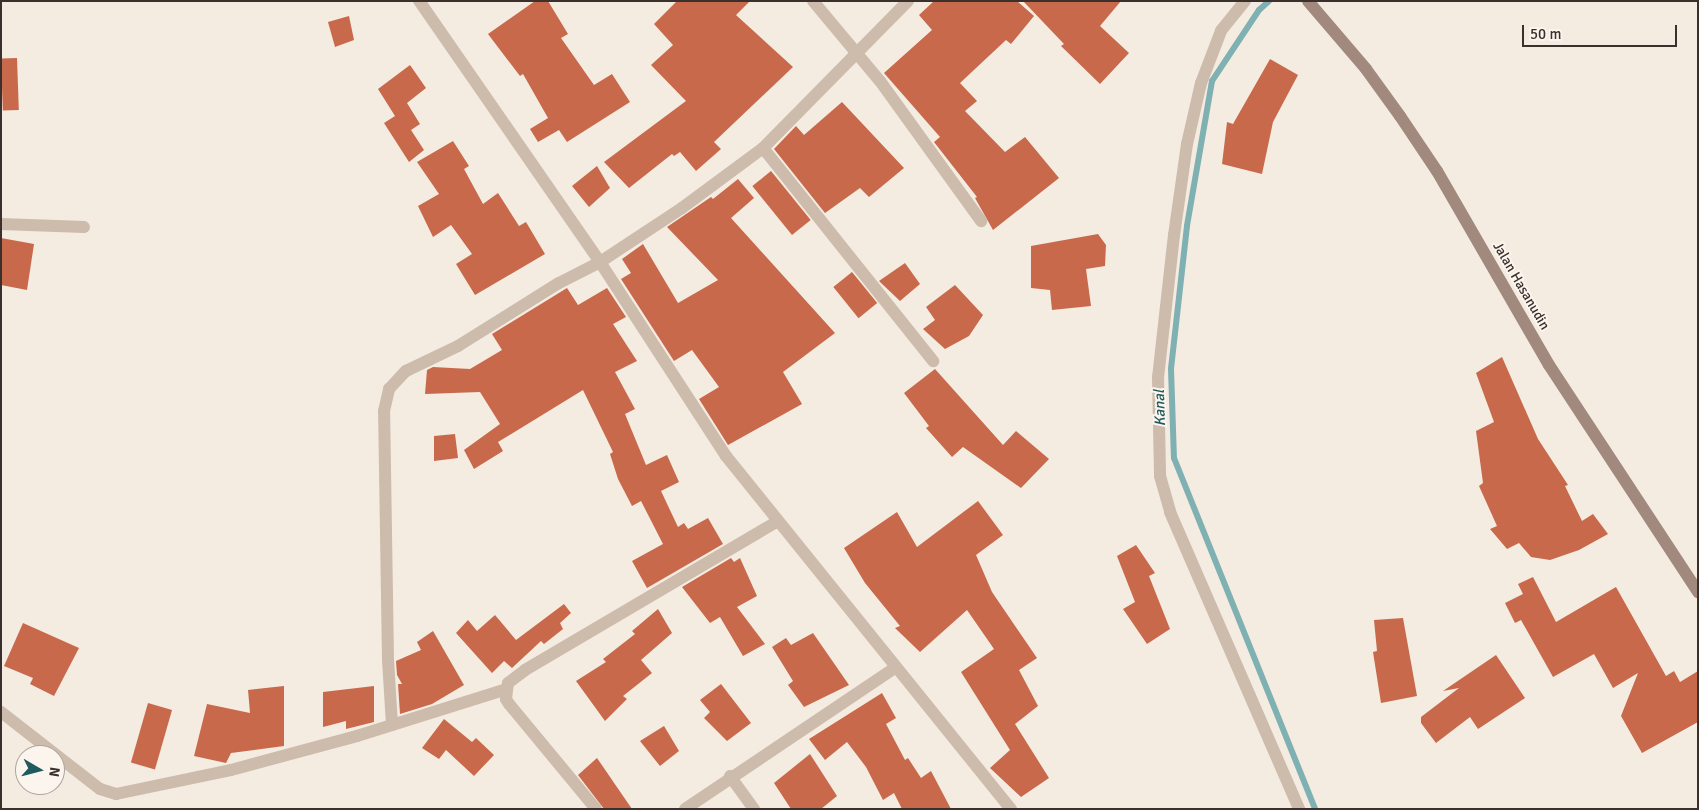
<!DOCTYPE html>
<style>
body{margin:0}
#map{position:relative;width:1699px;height:810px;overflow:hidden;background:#f4ebe1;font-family:Signika,sans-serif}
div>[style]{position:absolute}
.stream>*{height:6px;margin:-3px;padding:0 3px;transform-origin:3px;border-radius:3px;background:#7fb0b2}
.building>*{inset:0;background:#c8694b;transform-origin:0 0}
.minor>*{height:12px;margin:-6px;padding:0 6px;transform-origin:6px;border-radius:6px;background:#cdbbac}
.secondary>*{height:12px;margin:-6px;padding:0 6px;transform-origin:6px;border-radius:6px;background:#a18a7d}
span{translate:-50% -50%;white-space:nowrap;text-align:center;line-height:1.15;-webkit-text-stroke:4px #fbf5ee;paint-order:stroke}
.street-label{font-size:14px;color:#3b302b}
.water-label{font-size:15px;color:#1f5a5e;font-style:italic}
.frame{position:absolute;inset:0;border:2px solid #3b302b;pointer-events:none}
.north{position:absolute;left:15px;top:745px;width:50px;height:50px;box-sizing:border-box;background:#fbf5ee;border:1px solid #aea6a0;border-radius:50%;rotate:98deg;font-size:14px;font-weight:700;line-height:20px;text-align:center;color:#3b302b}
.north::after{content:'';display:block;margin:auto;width:18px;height:22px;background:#1f5a5e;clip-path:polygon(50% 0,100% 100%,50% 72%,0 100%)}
.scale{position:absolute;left:1522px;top:25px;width:155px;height:22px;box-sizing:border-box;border:2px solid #3b302b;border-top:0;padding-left:6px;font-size:15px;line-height:18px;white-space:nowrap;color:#3b302b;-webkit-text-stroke:4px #fbf5ee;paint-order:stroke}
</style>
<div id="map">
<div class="stream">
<div style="left:1269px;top:1px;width:13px;rotate:138deg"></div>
<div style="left:1259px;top:10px;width:85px;rotate:123.5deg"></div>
<div style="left:1212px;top:81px;width:147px;rotate:99.8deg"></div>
<div style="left:1187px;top:226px;width:144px;rotate:96.4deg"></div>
<div style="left:1171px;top:369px;width:89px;rotate:88.1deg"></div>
<div style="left:1174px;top:458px;width:378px;rotate:68.1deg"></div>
</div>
<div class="building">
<div style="clip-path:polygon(535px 1px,548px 1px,568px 34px,561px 38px,594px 85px,612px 74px,630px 102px,567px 142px,559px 130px,538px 142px,530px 129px,548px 118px,523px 74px,520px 76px,488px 34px)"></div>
<div style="clip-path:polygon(677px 1px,750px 1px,736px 15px,793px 67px,714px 142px,721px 149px,696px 171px,680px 152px,674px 156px,672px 154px,629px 188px,604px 162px,686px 101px,651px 65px,673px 45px,654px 24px)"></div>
<div style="clip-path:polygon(934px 1px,1017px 1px,1034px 16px,1011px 44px,1006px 40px,960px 83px,977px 101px,965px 111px,1005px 152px,1025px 137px,1059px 178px,993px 230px,975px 198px,977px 197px,934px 142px,940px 137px,884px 73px,932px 30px,919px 15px)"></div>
<div style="clip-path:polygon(1023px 1px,1121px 1px,1100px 26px,1129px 53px,1100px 84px,1061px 46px,1064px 44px)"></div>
<div style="clip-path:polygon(349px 16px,354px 40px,335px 47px,328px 22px)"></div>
<div style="left:17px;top:58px;width:52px;height:16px;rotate:88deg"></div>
<div style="clip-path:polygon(1270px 59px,1298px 75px,1273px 122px,1262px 174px,1222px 164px,1227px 122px,1233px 124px)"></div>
<div style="clip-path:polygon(410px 65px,426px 88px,407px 103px,420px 124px,411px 130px,424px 150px,409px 162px,384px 123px,395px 116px,378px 89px)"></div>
<div style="clip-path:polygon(842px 102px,904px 168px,869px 197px,860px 188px,825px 213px,774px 149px,796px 126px,804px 135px)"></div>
<div style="clip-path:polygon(453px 141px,469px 166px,464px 169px,483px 204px,498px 193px,519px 226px,526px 222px,545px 254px,475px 295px,456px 264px,472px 254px,451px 225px,433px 237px,418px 206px,439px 194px,417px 162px)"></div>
<div style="clip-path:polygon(597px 166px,610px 188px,589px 207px,572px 186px)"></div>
<div style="left:771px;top:171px;width:63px;height:24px;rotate:51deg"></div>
<div style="clip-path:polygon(738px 179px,754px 198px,731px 218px,835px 333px,783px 372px,802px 404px,728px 445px,699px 399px,719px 387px,692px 350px,674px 361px,621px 279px,631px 273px,622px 259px,643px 244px,678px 303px,718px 280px,667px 227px,711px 197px,713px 199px)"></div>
<div style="clip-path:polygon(1098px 234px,1106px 245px,1105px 266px,1086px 269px,1091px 306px,1052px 310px,1050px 290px,1031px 288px,1031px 246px)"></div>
<div style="clip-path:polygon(1px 238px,34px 244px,27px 290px,1px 285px)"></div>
<div style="clip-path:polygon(905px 263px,920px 284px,900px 301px,879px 281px)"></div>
<div style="left:852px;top:272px;width:40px;height:24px;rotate:51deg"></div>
<div style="clip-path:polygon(955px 285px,983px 315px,969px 336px,945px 349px,923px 329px,935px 320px,926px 307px)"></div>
<div style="clip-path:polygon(567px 288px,578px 305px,607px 288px,626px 317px,613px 324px,637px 361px,615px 372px,635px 409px,625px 414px,646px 465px,667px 455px,679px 482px,661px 491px,678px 527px,684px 523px,688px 529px,708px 518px,723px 544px,647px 588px,632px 561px,663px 544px,641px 501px,632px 506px,618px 479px,610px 454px,613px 452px,583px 390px,498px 442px,503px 451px,474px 469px,464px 450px,500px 424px,480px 392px,425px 394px,427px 370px,433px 367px,470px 369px,502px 350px,492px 334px)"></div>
<div style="clip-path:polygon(1502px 357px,1538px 439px,1568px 485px,1565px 486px,1582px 521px,1593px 514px,1608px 534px,1579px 550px,1550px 560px,1531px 557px,1519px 543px,1507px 549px,1490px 529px,1497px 526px,1479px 486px,1483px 483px,1476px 431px,1494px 422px,1476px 373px)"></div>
<div style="clip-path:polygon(935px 369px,1003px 445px,1016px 431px,1049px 459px,1021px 488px,963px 447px,952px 457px,926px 428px,929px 426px,904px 393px)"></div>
<div style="clip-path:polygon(455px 434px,458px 458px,434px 461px,434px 436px)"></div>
<div style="clip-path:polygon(978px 501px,1003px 535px,976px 555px,992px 592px,1037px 658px,1019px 670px,1038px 706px,1015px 724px,1049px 778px,1021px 797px,990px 768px,1010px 750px,961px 672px,994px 649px,967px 610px,920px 652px,895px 628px,900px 626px,865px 583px,844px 548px,897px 512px,917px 547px)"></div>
<div style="clip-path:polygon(1136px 545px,1155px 573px,1149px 576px,1170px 629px,1147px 644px,1123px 609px,1135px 602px,1117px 556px)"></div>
<div style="clip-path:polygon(731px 558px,734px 562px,740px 558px,757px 596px,737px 607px,765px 644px,743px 656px,720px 617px,710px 623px,682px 587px)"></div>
<div style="clip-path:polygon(1533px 577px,1556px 622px,1616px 587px,1666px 676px,1674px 671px,1680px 682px,1698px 671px,1698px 722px,1642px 753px,1621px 716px,1638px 673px,1613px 688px,1594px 654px,1553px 677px,1521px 620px,1515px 623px,1505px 603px,1523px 594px,1518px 584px)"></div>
<div style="clip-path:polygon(564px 604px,571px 613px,560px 623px,563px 629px,544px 644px,541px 641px,512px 668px,504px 661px,492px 673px,456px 633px,468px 620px,477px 631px,495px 615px,516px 640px)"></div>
<div style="clip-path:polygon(658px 609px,672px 633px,641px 660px,652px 673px,623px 696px,627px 699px,605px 721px,576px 681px,606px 662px,603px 659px,635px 634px,632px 631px)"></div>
<div style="clip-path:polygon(1403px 618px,1417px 696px,1381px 703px,1373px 652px,1377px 651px,1374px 620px)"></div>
<div style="clip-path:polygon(23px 623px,79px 648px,54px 696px,30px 684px,33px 678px,4px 666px)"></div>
<div style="clip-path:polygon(433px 631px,464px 685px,432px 704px,400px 714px,398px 684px,402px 684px,397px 675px,396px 661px,421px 650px,417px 642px)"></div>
<div style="clip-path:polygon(813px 633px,849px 685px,804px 707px,788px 685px,793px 681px,772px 647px,786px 638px,791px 645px)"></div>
<div style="clip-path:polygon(1496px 655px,1525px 698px,1478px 729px,1470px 717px,1436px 743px,1421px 723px,1421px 717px,1459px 688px,1443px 691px)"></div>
<div style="clip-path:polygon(721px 684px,751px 723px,727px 741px,704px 718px,710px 712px,700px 700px)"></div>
<div style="clip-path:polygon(284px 686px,284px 746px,231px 753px,226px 763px,194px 756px,207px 704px,250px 713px,248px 690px)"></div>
<div style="clip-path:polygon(374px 686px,374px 722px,346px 729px,346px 721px,323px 727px,323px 692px)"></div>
<div style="clip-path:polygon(882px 693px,896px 718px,886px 724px,905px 760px,908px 758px,921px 778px,931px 771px,951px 809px,902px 809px,894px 793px,883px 800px,866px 767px,847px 742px,825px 760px,809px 739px)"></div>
<div style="left:148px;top:703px;width:25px;height:62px;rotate:16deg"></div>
<div style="clip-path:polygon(444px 719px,472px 742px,476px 738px,494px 755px,474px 776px,446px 750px,439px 759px,422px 748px)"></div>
<div style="clip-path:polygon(664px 726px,679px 751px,660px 766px,640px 741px)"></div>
<div style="clip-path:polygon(810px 754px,837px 796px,821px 809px,791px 809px,774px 783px)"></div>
<div style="clip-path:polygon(597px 758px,632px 809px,604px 809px,578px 775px)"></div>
</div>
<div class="minor">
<div style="left:813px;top:1px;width:104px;rotate:50.1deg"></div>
<div style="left:880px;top:81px;width:173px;rotate:54.2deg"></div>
<div style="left:908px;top:1px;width:206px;rotate:134.6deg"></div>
<div style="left:763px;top:148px;width:101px;rotate:143.5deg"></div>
<div style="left:682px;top:208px;width:98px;rotate:146.6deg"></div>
<div style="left:600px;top:262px;width:231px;rotate:57deg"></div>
<div style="left:726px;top:456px;width:454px;rotate:51.1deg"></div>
<div style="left:1245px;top:1px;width:38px;rotate:129deg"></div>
<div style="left:1221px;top:31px;width:56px;rotate:111deg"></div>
<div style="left:1201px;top:83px;width:63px;rotate:102.9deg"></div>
<div style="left:1187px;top:144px;width:92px;rotate:98.1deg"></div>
<div style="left:1174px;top:235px;width:143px;rotate:96.4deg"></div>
<div style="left:1158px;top:377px;width:99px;rotate:88.8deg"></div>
<div style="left:1160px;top:476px;width:37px;rotate:74deg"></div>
<div style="left:1170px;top:512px;width:324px;rotate:66.5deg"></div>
<div style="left:763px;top:148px;width:273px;rotate:51.4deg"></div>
<div style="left:1px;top:224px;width:83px;rotate:2.1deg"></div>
<div style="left:1px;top:712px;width:125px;rotate:37.9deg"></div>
<div style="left:100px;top:789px;width:17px;rotate:17deg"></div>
<div style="left:116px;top:794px;width:117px;rotate:-11.8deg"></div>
<div style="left:231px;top:770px;width:131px;rotate:-15.1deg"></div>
<div style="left:357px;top:736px;width:157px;rotate:-17.4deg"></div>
<div style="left:392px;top:725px;width:65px;rotate:-93.5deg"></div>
<div style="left:388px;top:660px;width:249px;rotate:-90.9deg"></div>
<div style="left:384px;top:411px;width:23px;rotate:-77deg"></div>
<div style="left:389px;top:389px;width:25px;rotate:-47deg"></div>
<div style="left:406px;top:371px;width:58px;rotate:-25.7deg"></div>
<div style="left:458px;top:346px;width:119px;rotate:-32deg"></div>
<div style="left:559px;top:283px;width:46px;rotate:-27.1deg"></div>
<div style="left:600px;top:262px;width:318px;rotate:-124.7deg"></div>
<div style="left:730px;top:776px;width:41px;rotate:54deg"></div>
<div style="left:596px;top:809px;width:136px;rotate:-129.6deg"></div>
<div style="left:509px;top:704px;width:6px;rotate:-121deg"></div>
<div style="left:506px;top:699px;width:16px;rotate:-83deg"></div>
<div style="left:508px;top:683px;width:21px;rotate:-37deg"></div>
<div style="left:525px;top:670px;width:291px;rotate:-30.5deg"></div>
<div style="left:685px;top:809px;width:254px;rotate:-33.9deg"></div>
</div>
<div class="secondary">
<div style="left:1308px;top:1px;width:89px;rotate:49.5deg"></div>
<div style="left:1366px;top:69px;width:58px;rotate:54.1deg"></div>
<div style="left:1400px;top:116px;width:66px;rotate:56.1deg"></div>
<div style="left:1437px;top:171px;width:224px;rotate:60deg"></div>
<div style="left:1549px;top:365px;width:272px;rotate:56.7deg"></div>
</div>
<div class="street-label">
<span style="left:1521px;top:286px;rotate:60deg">Jalan Hasanudin</span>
</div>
<div class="water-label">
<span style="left:1160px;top:408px;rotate:-92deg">Kanal</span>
</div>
<div class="frame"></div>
<div class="north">N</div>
<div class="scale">50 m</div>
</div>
